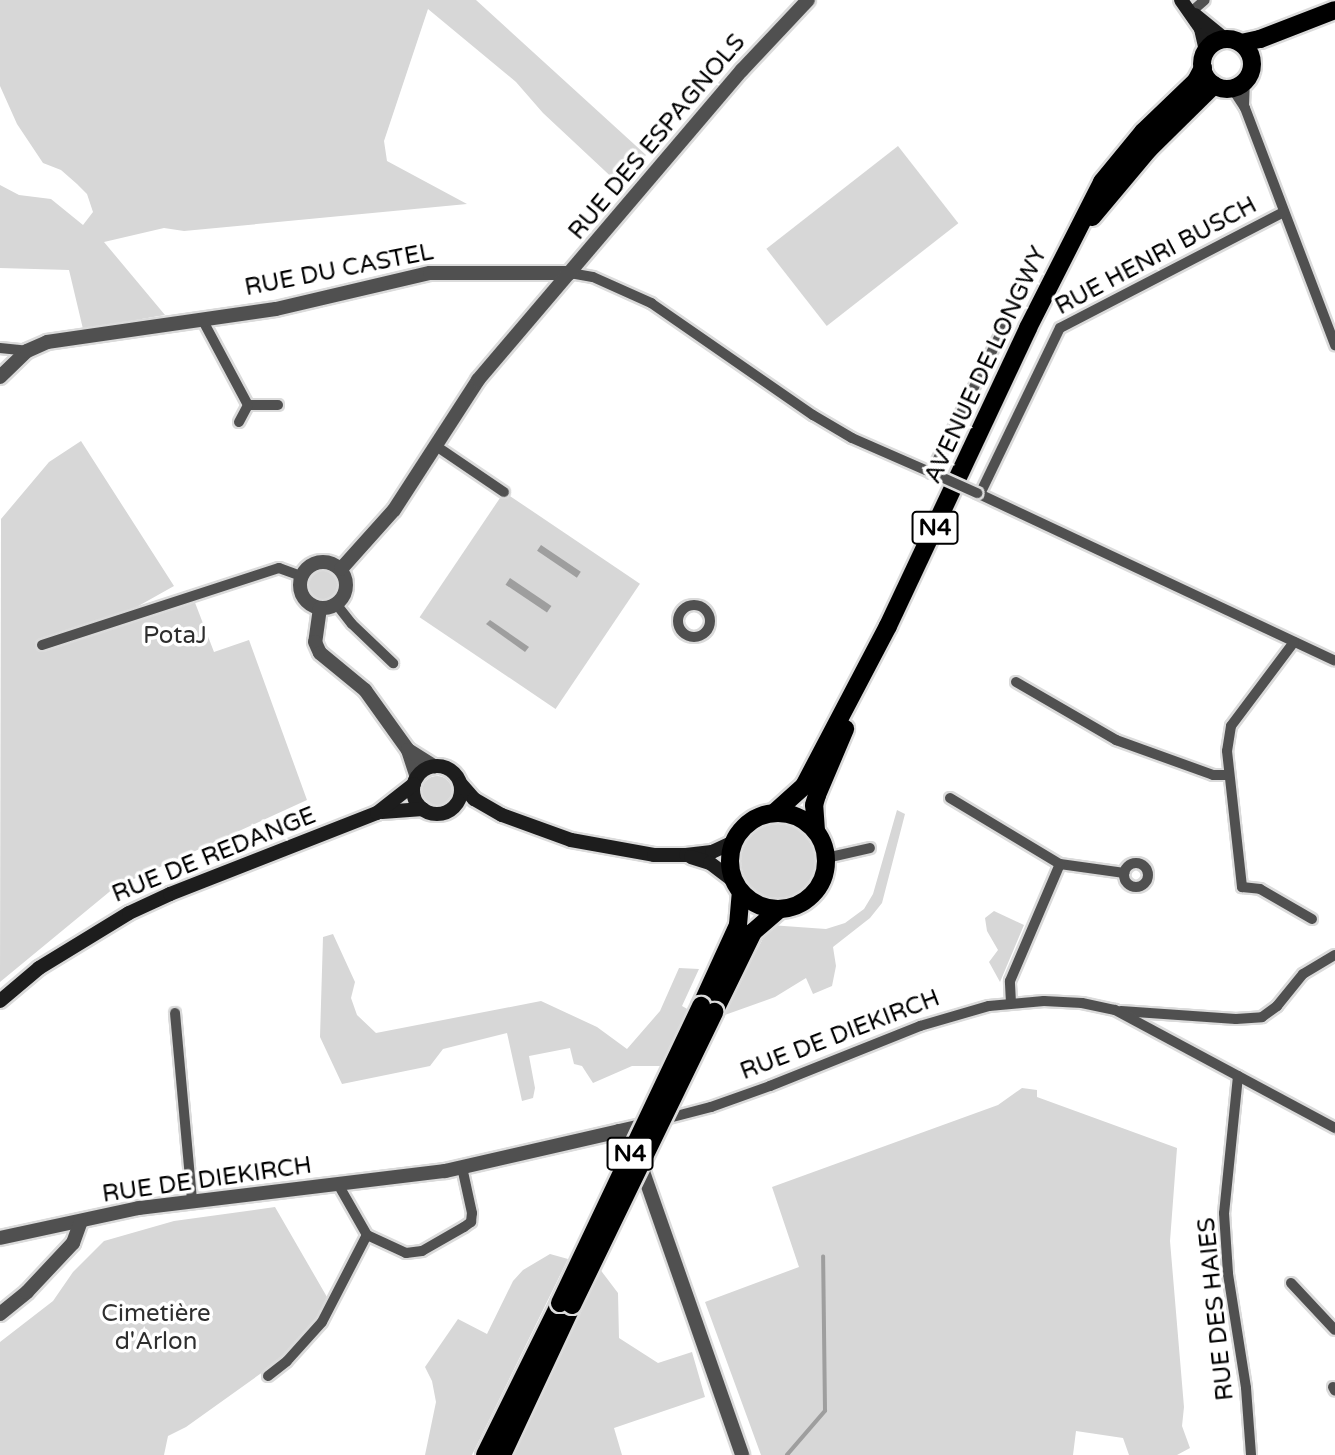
<!DOCTYPE html>
<meta charset="utf-8">
<style>
body{margin:0}
#map{position:relative;width:1335px;height:1455px;overflow:hidden;background:#fff;font-family:"Varela Round",sans-serif}
div>[style]{position:absolute}
.green>*{inset:0;background:#d7d7d7;transform-origin:0 0}
.round{border-radius:50%}
.water>*{inset:0;background:#9e9e9e;transform-origin:0 0}
.stream>*{height:3.5px;margin:-1.75px;padding:0 1.75px;transform-origin:1.75px;border-radius:1.75px;background:#9e9e9e}
.roads{filter:drop-shadow(2px 0 #dbdbdb) drop-shadow(-2px 0 #dbdbdb) drop-shadow(0 2px #dbdbdb) drop-shadow(0 -2px #dbdbdb)}
.minor>*{height:10px;margin:-5px;padding:0 5px;transform-origin:5px;border-radius:5px;background:#505050}
.minor>.ring{margin:-5px;padding:0;box-sizing:content-box;background:none;border:10px solid #505050;border-radius:50%}
.tertiary>*{height:14px;margin:-7px;padding:0 7px;transform-origin:7px;border-radius:7px;background:#505050}
.tertiary>.ring{margin:-7px;padding:0;box-sizing:content-box;background:none;border:14px solid #505050;border-radius:50%}
.secondary>*{height:14px;margin:-7px;padding:0 7px;transform-origin:7px;border-radius:7px;background:#1d1d1d}
.secondary>.ring{margin:-7px;padding:0;box-sizing:content-box;background:none;border:14px solid #1d1d1d;border-radius:50%}
.primary>*{height:18px;margin:-9px;padding:0 9px;transform-origin:9px;border-radius:9px;background:#000}
.primary>.ring{margin:-9px;padding:0;box-sizing:content-box;background:none;border:18px solid #000;border-radius:50%}
.bridges{filter:drop-shadow(2px 0 #dbdbdb) drop-shadow(-2px 0 #dbdbdb) drop-shadow(0 2px #dbdbdb) drop-shadow(0 -2px #dbdbdb)}
.minor-bridge>*{height:10px;margin:-5px;padding:0 5px;transform-origin:5px;border-radius:5px;background:#505050}
.primary-bridge>*{height:18px;margin:-9px;padding:0 9px;transform-origin:9px;border-radius:9px;background:#000}
span{translate:-50% -50%;white-space:nowrap;text-align:center;line-height:1.15;-webkit-text-stroke:7px #fff;paint-order:stroke}
.shield-label span{padding:2px 5px;background:#fff;border:2px solid;border-radius:5px;-webkit-text-stroke-width:0}
.shield-label{font-size:23px;color:#000;font-weight:700}
.street-label{font-size:24px;color:#000}
.park-label{font-size:24px;color:#2e2e2e}
</style>
<div id="map">
<div class="green">
<div style="clip-path:polygon(0 0,476px 0,646px 155px,620px 185px,543px 113px,516px 82px,428px 9px,384px 141px,387px 161px,467px 204px,184px 231px,164px 228px,104px 242px,165px 315px,83px 329px,69px 270px,0 268px,0 185px,19px 195px,51px 199px,83px 225px,93px 212px,87px 194px,77px 184px,61px 170px,43px 163px,17px 124px,0 86px)"></div>
<div style="left:898px;top:146px;width:98px;height:167px;rotate:52deg"></div>
<div style="clip-path:polygon(81px 441px,174px 586px,76px 641px,194px 600px,214px 652px,249px 640px,307px 800px,114px 888px,0 982px,1px 519px,49px 462px)"></div>
<div style="left:504px;top:492px;width:164px;height:151px;rotate:34deg"></div>
<div class="round" style="left:308px;top:570px;width:30px;height:30px"></div>
<div class="round" style="left:422px;top:776px;width:30px;height:30px"></div>
<div style="clip-path:polygon(897px 810px,905px 814px,882px 903px,870px 918px,833px 947px,836px 966px,832px 986px,813px 994px,806px 978px,775px 997px,722px 1016px,770px 925px,826px 929px,845px 923px,864px 909px,873px 894px)"></div>
<div class="round" style="left:741px;top:824px;width:74px;height:74px"></div>
<div style="clip-path:polygon(994px 911px,1024px 925px,1000px 982px,989px 962px,998px 950px,987px 931px,985px 918px)"></div>
<div style="clip-path:polygon(333px 934px,355px 982px,351px 998px,357px 1015px,376px 1033px,541px 1001px,597px 1027px,627px 1049px,660px 1011px,679px 968px,699px 969px,682px 1006px,689px 1010px,661px 1066px,632px 1066px,593px 1083px,582px 1066px,574px 1064px,570px 1048px,529px 1056px,535px 1088px,533px 1098px,522px 1101px,507px 1033px,443px 1049px,430px 1066px,342px 1084px,320px 1037px,323px 937px)"></div>
<div style="clip-path:polygon(1022px 1088px,1037px 1090px,1037px 1097px,1177px 1148px,1170px 1241px,1184px 1407px,1182px 1426px,1190px 1448px,1177px 1455px,1129px 1455px,1123px 1438px,1076px 1431px,1073px 1455px,761px 1455px,705px 1302px,799px 1267px,772px 1187px,998px 1105px)"></div>
<div style="clip-path:polygon(275px 1207px,327px 1297px,316px 1320px,301px 1340px,267px 1369px,186px 1427px,168px 1436px,164px 1455px,0 1455px,0 1342px,53px 1301px,73px 1272px,104px 1241px,174px 1221px)"></div>
<div style="clip-path:polygon(550px 1254px,568px 1259px,472px 1455px,425px 1455px,436px 1402px,432px 1381px,425px 1367px,458px 1319px,487px 1334px,513px 1281px,523px 1270px)"></div>
<div style="clip-path:polygon(599px 1268px,618px 1293px,619px 1338px,658px 1363px,692px 1352px,705px 1397px,614px 1428px,622px 1455px,509px 1455px)"></div>
</div>
<div class="water">
<div style="left:541px;top:545px;width:48px;height:7px;rotate:34deg"></div>
<div style="left:510px;top:578px;width:50px;height:8px;rotate:34deg"></div>
<div style="clip-path:polygon(490px 620px,529px 647px,525px 652px,486px 624px)"></div>
</div>
<div class="stream">
<div style="left:787px;top:1455px;width:58px;rotate:-49.2deg"></div>
<div style="left:825px;top:1411px;width:154px;rotate:-90.7deg"></div>
</div>
<div class="roads">
<div class="minor">
<div style="left:1191px;top:12px;width:18px;rotate:-41deg"></div>
<div style="left:1232px;top:88px;width:24px;rotate:57deg"></div>
<div style="left:1245px;top:108px;width:254px;rotate:69.2deg"></div>
<div style="left:1244px;top:106px;width:25px;rotate:-88deg"></div>
<div style="left:570px;top:273px;width:23px;rotate:10deg"></div>
<div style="left:593px;top:277px;width:64px;rotate:24.1deg"></div>
<div style="left:651px;top:303px;width:197px;rotate:34.7deg"></div>
<div style="left:813px;top:415px;width:45px;rotate:30.5deg"></div>
<div style="left:852px;top:438px;width:95px;rotate:23.6deg"></div>
<div style="left:202px;top:319px;width:98px;rotate:61.9deg"></div>
<div style="left:248px;top:405px;width:30px"></div>
<div style="left:0;top:348px;width:27px;rotate:6deg"></div>
<div style="left:239px;top:422px;width:19px;rotate:-62deg"></div>
<div style="left:436px;top:446px;width:82px;rotate:34.1deg"></div>
<div style="left:931px;top:473px;width:170px;rotate:-63.4deg"></div>
<div style="left:977px;top:493px;width:395px;rotate:25.1deg"></div>
<div style="left:980px;top:494px;width:184px;rotate:-64.3deg"></div>
<div style="left:1060px;top:328px;width:252px;rotate:-27.4deg"></div>
<div class="ring" style="left:678px;top:605px;width:22px;height:22px"></div>
<div style="left:337px;top:605px;width:24px;rotate:52deg"></div>
<div style="left:352px;top:624px;width:57px;rotate:43.6deg"></div>
<div style="left:1294px;top:642px;width:105px;rotate:126.9deg"></div>
<div style="left:1231px;top:726px;width:25px;rotate:99deg"></div>
<div style="left:1227px;top:751px;width:137px;rotate:83.7deg"></div>
<div style="left:1242px;top:887px;width:18px;rotate:6deg"></div>
<div style="left:1260px;top:889px;width:60px;rotate:30deg"></div>
<div style="left:42px;top:645px;width:249px;rotate:-18deg"></div>
<div style="left:279px;top:568px;width:23px;rotate:20deg"></div>
<div style="left:1016px;top:682px;width:116px;rotate:30.1deg"></div>
<div style="left:1116px;top:740px;width:103px;rotate:19.8deg"></div>
<div style="left:1213px;top:775px;width:16px"></div>
<div style="left:950px;top:798px;width:128px;rotate:31deg"></div>
<div style="left:1060px;top:864px;width:65px;rotate:8deg"></div>
<div style="left:826px;top:858px;width:45px;rotate:-12.8deg"></div>
<div class="ring" style="left:1124px;top:863px;width:14px;height:14px"></div>
<div style="left:1011px;top:1003px;width:22px;rotate:-93deg"></div>
<div style="left:1010px;top:981px;width:127px;rotate:-66.9deg"></div>
<div style="left:1121px;top:1011px;width:115px;rotate:4deg"></div>
<div style="left:1236px;top:1019px;width:26px;rotate:-4deg"></div>
<div style="left:1262px;top:1017px;width:19px;rotate:-36deg"></div>
<div style="left:1277px;top:1006px;width:41px;rotate:-50.9deg"></div>
<div style="left:1303px;top:974px;width:37px;rotate:-31deg"></div>
<div style="left:175px;top:1013px;width:189px;rotate:84.8deg"></div>
<div style="left:1238px;top:1076px;width:138px;rotate:95.8deg"></div>
<div style="left:1224px;top:1213px;width:61px;rotate:86.2deg"></div>
<div style="left:1228px;top:1274px;width:115px;rotate:81deg"></div>
<div style="left:1246px;top:1388px;width:67px;rotate:85.7deg"></div>
<div style="left:661px;top:1120px;width:52px;rotate:-14.6deg"></div>
<div style="left:711px;top:1107px;width:63px;rotate:-19.6deg"></div>
<div style="left:770px;top:1086px;width:162px;rotate:-21.8deg"></div>
<div style="left:920px;top:1026px;width:72px;rotate:-16.2deg"></div>
<div style="left:989px;top:1006px;width:55px;rotate:-5.2deg"></div>
<div style="left:1044px;top:1001px;width:38px;rotate:3deg"></div>
<div style="left:1082px;top:1003px;width:34px;rotate:12deg"></div>
<div style="left:1115px;top:1010px;width:250px;rotate:28.2deg"></div>
<div style="left:367px;top:1235px;width:43px;rotate:24.8deg"></div>
<div style="left:406px;top:1253px;width:16px;rotate:-7deg"></div>
<div style="left:422px;top:1251px;width:48px;rotate:-29.7deg"></div>
<div style="left:464px;top:1227px;width:9px;rotate:-36deg"></div>
<div style="left:471px;top:1222px;width:9px;rotate:-84deg"></div>
<div style="left:472px;top:1213px;width:47px;rotate:-102.3deg"></div>
<div style="left:1291px;top:1283px;width:64px;rotate:46.9deg"></div>
<div style="left:268px;top:1376px;width:24px;rotate:-38deg"></div>
<div style="left:287px;top:1361px;width:52px;rotate:-48.1deg"></div>
<div style="left:322px;top:1322px;width:98px;rotate:-62.7deg"></div>
<div style="left:367px;top:1235px;width:56px;rotate:-119.7deg"></div>
<div style="left:1333px;top:1387px;width:4px;rotate:63deg"></div>
</div>
<div class="tertiary">
<div style="left:0;top:377px;width:37px;rotate:-44deg"></div>
<div style="left:27px;top:351px;width:22px;rotate:-24deg"></div>
<div style="left:47px;top:342px;width:231px;rotate:-8.2deg"></div>
<div style="left:276px;top:309px;width:158px;rotate:-13.2deg"></div>
<div style="left:430px;top:273px;width:140px"></div>
<div class="ring" style="left:300px;top:562px;width:32px;height:32px"></div>
<div style="left:341px;top:569px;width:79px;rotate:-48.1deg"></div>
<div style="left:394px;top:510px;width:155px;rotate:-57.1deg"></div>
<div style="left:478px;top:380px;width:407px;rotate:-49.6deg"></div>
<div style="left:742px;top:70px;width:96px;rotate:-46.7deg"></div>
<div style="left:320px;top:608px;width:34px;rotate:98deg"></div>
<div style="left:315px;top:642px;width:12px;rotate:66deg"></div>
<div style="left:320px;top:653px;width:58px;rotate:39.4deg"></div>
<div style="left:365px;top:690px;width:74px;rotate:54.4deg"></div>
<div style="left:408px;top:750px;width:29px;rotate:72deg"></div>
<div style="left:408px;top:750px;width:31px;rotate:32deg"></div>
<div style="left:619px;top:1131px;width:41px;rotate:57.8deg"></div>
<div style="left:641px;top:1166px;width:306px;rotate:70.7deg"></div>
<div style="left:0;top:1238px;width:142px;rotate:-12.2deg"></div>
<div style="left:139px;top:1208px;width:308px;rotate:-6.9deg"></div>
<div style="left:445px;top:1171px;width:211px;rotate:-12.9deg"></div>
<div style="left:0;top:1314px;width:35px;rotate:-39deg"></div>
<div style="left:27px;top:1292px;width:67px;rotate:-46.8deg"></div>
<div style="left:73px;top:1243px;width:23px;rotate:-70deg"></div>
</div>
<div class="secondary">
<div style="left:1181px;top:0;width:35px;rotate:55deg"></div>
<div style="left:1201px;top:29px;width:23px;rotate:77deg"></div>
<div style="left:1195px;top:15px;width:38px;rotate:39deg"></div>
<div class="ring" style="left:413px;top:766px;width:34px;height:34px"></div>
<div style="left:461px;top:784px;width:20px;rotate:49deg"></div>
<div style="left:474px;top:799px;width:32px;rotate:30deg"></div>
<div style="left:502px;top:815px;width:73px;rotate:19.9deg"></div>
<div style="left:571px;top:840px;width:84px;rotate:10.2deg"></div>
<div style="left:654px;top:855px;width:32px"></div>
<div style="left:686px;top:855px;width:26px;rotate:-7deg"></div>
<div style="left:712px;top:852px;width:23px;rotate:-25deg"></div>
<div style="left:382px;top:812px;width:41px;rotate:-4.2deg"></div>
<div style="left:691px;top:857px;width:20px;rotate:18deg"></div>
<div style="left:710px;top:863px;width:30px;rotate:37deg"></div>
<div style="left:0;top:1001px;width:51px;rotate:-40.2deg"></div>
<div style="left:39px;top:968px;width:105px;rotate:-31.4deg"></div>
<div style="left:129px;top:913px;width:45px;rotate:-24.9deg"></div>
<div style="left:170px;top:894px;width:222px;rotate:-21.4deg"></div>
<div style="left:377px;top:813px;width:47px;rotate:-38.1deg"></div>
</div>
<div class="primary">
<div class="ring" style="left:1202px;top:39px;width:32px;height:32px"></div>
<div style="left:1241px;top:43px;width:19px;rotate:-12deg"></div>
<div style="left:1260px;top:39px;width:80px;rotate:-21.1deg"></div>
<div style="left:1092px;top:217px;width:89px;rotate:-50deg"></div>
<div style="left:1149px;top:149px;width:91px;rotate:-44.6deg"></div>
<div class="ring" style="left:730px;top:813px;width:78px;height:78px"></div>
<div style="left:774px;top:813px;width:40px;rotate:-42deg"></div>
<div style="left:804px;top:786px;width:181px;rotate:-62.3deg"></div>
<div style="left:888px;top:626px;width:329px;rotate:-64.8deg"></div>
<div style="left:1028px;top:328px;width:164px;rotate:-63.1deg"></div>
<div style="left:1102px;top:182px;width:65px;rotate:-50.6deg"></div>
<div style="left:1143px;top:132px;width:74px;rotate:-43.9deg"></div>
<div style="left:1196px;top:81px;width:15px;rotate:-62deg"></div>
<div style="left:816px;top:831px;width:26px;rotate:-94deg"></div>
<div style="left:814px;top:805px;width:10px;rotate:-73deg"></div>
<div style="left:817px;top:795px;width:72px;rotate:-67deg"></div>
<div style="left:701px;top:1006px;width:89px;rotate:-65.4deg"></div>
<div style="left:738px;top:925px;width:33px;rotate:-85deg"></div>
<div style="left:714px;top:1012px;width:89px;rotate:-64deg"></div>
<div style="left:753px;top:932px;width:33px;rotate:-41deg"></div>
<div style="left:485px;top:1455px;width:169px;rotate:-63.7deg"></div>
<div style="left:502px;top:1455px;width:162px;rotate:-64.9deg"></div>
</div>
</div>
<div class="bridges">
<div class="minor-bridge">
<div style="left:939px;top:476px;width:42px;rotate:24.1deg"></div>
</div>
<div class="primary-bridge">
<div style="left:560px;top:1303px;width:329px;rotate:-64.6deg"></div>
<div style="left:572px;top:1305px;width:326px;rotate:-64.1deg"></div>
</div>
</div>
<div class="shield-label">
<span style="left:935px;top:528px">N4</span>
<span style="left:630px;top:1154px">N4</span>
</div>
<div class="street-label">
<span style="left:657px;top:137px;rotate:-50deg">RUE DES ESPAGNOLS</span>
<span style="left:1156px;top:256px;rotate:-28deg">RUE HENRI BUSCH</span>
<span style="left:339px;top:270px;rotate:-11deg">RUE DU CASTEL</span>
<span style="left:986px;top:365px;rotate:-65deg">AVENUE DE LONGWY</span>
<span style="left:214px;top:855px;rotate:-22deg">RUE DE REDANGE</span>
<span style="left:840px;top:1035px;rotate:-21deg">RUE DE DIEKIRCH</span>
<span style="left:207px;top:1180px;rotate:-8deg">RUE DE DIEKIRCH</span>
<span style="left:1216px;top:1309px;rotate:-96deg">RUE DES HAIES</span>
</div>
<div class="park-label">
<span style="left:175px;top:636px">PotaJ</span>
<span style="left:156px;top:1328px">Cimetière<br>d'Arlon</span>
</div>
</div>
